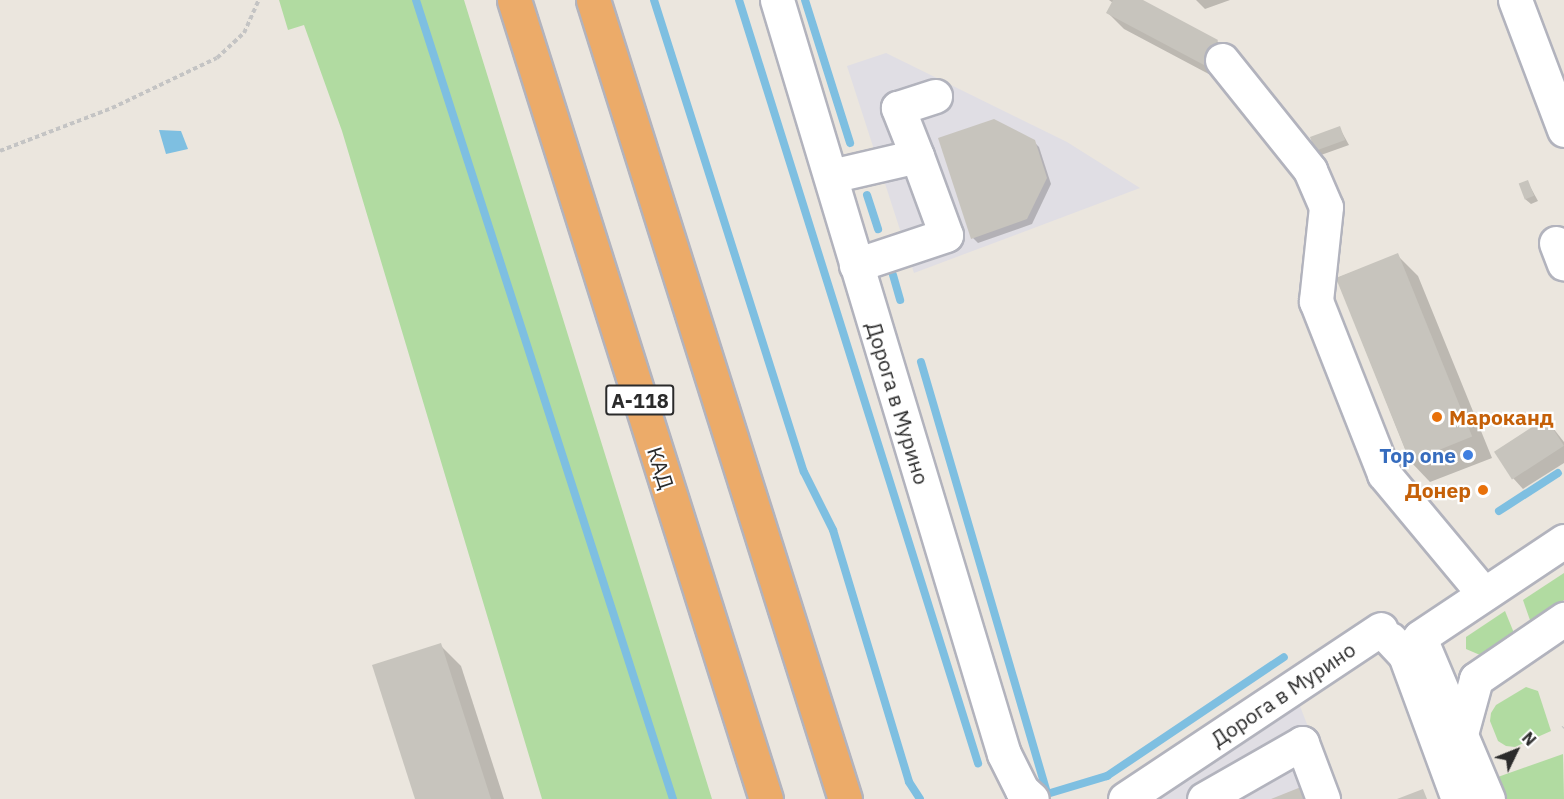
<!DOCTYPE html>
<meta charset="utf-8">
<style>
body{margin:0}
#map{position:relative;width:1564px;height:799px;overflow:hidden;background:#ebe6de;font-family:"IBM Plex Sans",sans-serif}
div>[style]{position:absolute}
.industrial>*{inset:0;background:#e0dee4}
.green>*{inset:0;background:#b1dba1}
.water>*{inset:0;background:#7ebfe1}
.shadow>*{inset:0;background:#0003}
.stream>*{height:8px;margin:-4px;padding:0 4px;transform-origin:4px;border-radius:4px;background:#7ebfe1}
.building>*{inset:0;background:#c7c4bd;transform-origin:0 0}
.path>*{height:4px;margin-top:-2px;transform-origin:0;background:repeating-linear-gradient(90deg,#c4c4c4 0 4.5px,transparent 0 7.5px)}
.roads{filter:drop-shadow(2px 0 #b2b3bd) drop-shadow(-2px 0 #b2b3bd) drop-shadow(0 2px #b2b3bd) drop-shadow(0 -2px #b2b3bd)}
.minor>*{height:33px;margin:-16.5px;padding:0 16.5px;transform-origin:16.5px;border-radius:16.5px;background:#fff}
.highway>*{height:33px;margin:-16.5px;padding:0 16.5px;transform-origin:16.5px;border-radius:16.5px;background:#ecab69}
.dots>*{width:16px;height:16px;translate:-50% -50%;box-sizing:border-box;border:3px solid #fff;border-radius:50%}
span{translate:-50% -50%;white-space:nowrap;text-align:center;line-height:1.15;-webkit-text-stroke:4.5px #fff;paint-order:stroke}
.shield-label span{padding:2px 4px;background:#fff;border:2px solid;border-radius:4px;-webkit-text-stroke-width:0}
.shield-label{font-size:20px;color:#2b2b2b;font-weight:700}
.street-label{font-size:21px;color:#2b2b2b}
.food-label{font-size:21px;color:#c56008;font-weight:700}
.left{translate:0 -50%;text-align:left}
.right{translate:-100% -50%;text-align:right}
.shop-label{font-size:21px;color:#366cbe;font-weight:700}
.north{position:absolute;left:1486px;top:721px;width:60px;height:60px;-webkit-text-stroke:4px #fff;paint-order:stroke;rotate:47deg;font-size:16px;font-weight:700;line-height:24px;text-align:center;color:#2b2b2b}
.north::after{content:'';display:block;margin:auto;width:21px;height:27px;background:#2b2b2b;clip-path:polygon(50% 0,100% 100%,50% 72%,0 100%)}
</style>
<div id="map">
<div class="industrial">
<div style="clip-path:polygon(886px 53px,1067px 142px,1140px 188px,914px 273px,847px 66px)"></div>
<div style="clip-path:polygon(1298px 701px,1336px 799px,1155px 799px)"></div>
</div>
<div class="green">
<div style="clip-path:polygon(279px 0,464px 0,712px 799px,542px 799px,342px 131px,304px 25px,288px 30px)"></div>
<div style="clip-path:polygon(1564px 573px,1564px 600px,1531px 623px,1523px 600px)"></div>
<div style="clip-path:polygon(1505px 611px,1514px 633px,1480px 655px,1466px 649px,1466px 637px)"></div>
<div style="clip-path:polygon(1526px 687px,1538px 691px,1551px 731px,1515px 747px,1506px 746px,1498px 741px,1490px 721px,1491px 713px,1496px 705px)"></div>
<div style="clip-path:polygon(1563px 754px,1564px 799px,1504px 799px,1495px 778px)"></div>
</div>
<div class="water">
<div style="clip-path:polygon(159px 130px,181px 131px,188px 149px,166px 154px)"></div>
</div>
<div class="shadow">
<div style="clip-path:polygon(1109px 0,1140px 0,1217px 41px,1233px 57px,1220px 80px,1124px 29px,1108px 13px,1113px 3px)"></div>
<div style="clip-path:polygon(1196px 0,1230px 0,1205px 9px)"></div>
<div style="clip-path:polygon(1339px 127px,1349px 145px,1321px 155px,1316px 150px)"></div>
<div style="clip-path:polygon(1034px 142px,1039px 147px,1051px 184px,1032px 224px,978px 243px,973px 238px)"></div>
<div style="clip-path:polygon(1527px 181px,1538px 201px,1531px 204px,1525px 199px)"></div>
<div style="clip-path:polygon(1397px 255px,1418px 276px,1492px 458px,1430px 482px,1410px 461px,1337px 278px)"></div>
<div style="clip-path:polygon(1546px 419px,1564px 442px,1564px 463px,1523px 489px,1513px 478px)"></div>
<div style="clip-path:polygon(440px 645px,461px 666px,504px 799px,417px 799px)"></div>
</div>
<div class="stream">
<div style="left:416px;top:0;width:839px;rotate:72.17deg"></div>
<div style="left:654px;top:0;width:495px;rotate:72.4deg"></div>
<div style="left:804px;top:472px;width:65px;rotate:63.4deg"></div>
<div style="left:833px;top:530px;width:263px;rotate:73.2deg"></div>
<div style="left:909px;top:782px;width:20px;rotate:57deg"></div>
<div style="left:739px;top:0;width:800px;rotate:72.61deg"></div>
<div style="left:805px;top:0;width:150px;rotate:72.5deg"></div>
<div style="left:867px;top:195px;width:36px;rotate:72deg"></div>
<div style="left:893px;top:275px;width:26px;rotate:74deg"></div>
<div style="left:921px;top:362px;width:450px;rotate:73.7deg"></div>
<div style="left:1047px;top:794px;width:63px;rotate:-16.7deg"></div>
<div style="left:1107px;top:776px;width:213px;rotate:-33.9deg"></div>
<div style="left:1499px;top:511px;width:70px;rotate:-32.8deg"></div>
</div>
<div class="building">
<div style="clip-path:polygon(1113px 0,1143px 0,1218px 40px,1204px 65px,1106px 13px)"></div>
<div style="clip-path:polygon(994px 119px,1035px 140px,1047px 178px,1027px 219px,971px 239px,938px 138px)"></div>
<div style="left:1340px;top:126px;width:15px;height:32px;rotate:70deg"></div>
<div style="left:1528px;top:180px;width:17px;height:10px;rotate:69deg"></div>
<div style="left:1398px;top:253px;width:198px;height:67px;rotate:68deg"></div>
<div style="left:1546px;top:418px;width:33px;height:62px;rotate:57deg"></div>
<div style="clip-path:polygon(441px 643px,491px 799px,415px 799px,372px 665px)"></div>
<div style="clip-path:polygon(1306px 785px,1312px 799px,1271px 799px)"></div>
<div style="clip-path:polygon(1423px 789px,1427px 799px,1397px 799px)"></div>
</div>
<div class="path">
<div style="left:0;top:151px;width:120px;rotate:-21deg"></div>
<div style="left:112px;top:108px;width:116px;rotate:-25.5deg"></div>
<div style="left:217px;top:58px;width:37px;rotate:-43deg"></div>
<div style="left:244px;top:33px;width:36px;rotate:-66deg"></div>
<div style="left:1563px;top:728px;width:1px;rotate:-45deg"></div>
</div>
<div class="roads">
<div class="minor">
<div style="left:777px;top:0;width:787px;rotate:73.25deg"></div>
<div style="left:1004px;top:754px;width:40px;rotate:63.4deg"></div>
<div style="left:1022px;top:790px;width:13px;rotate:42deg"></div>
<div style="left:1515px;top:0;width:139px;rotate:69.3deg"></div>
<div style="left:1222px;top:60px;width:141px;rotate:51.3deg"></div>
<div style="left:1310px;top:170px;width:40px;rotate:66.6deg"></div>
<div style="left:1326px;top:207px;width:95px;rotate:96.1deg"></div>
<div style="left:1316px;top:301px;width:186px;rotate:68.5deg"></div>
<div style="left:1384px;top:474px;width:156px;rotate:50.2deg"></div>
<div style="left:917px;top:156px;width:52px;rotate:-111.6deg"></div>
<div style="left:898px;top:108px;width:39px;rotate:-18deg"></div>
<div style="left:831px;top:176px;width:88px;rotate:-13.1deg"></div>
<div style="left:917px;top:156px;width:84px;rotate:69.8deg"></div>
<div style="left:946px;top:235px;width:95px;rotate:161.6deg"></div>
<div style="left:1556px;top:243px;width:22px;rotate:69deg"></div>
<div style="left:1390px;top:639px;width:22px;rotate:47deg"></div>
<div style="left:1405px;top:655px;width:153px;rotate:69.8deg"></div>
<div style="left:1425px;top:650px;width:162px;rotate:67.1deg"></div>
<div style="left:1405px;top:655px;width:23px;rotate:-50deg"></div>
<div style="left:1420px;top:637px;width:173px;rotate:-33.7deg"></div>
<div style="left:1461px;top:734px;width:57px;rotate:-74.7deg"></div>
<div style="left:1476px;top:679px;width:107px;rotate:-34.3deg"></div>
<div style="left:1125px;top:799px;width:307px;rotate:-33.6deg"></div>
<div style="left:1204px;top:799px;width:113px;rotate:-29.7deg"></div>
<div style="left:1302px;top:743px;width:60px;rotate:69.4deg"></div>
</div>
<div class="highway">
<div style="left:514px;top:0;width:838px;rotate:72.5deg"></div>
<div style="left:593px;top:0;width:838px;rotate:72.5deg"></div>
</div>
</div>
<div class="dots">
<div style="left:1437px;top:417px;background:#e8710a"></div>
<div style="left:1468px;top:455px;background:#3f7fe0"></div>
<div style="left:1483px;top:490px;background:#e8710a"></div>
</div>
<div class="shield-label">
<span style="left:640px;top:400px">А-118</span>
</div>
<div class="street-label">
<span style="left:898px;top:403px;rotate:73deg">Дорога в Мурино</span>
<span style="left:661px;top:468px;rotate:72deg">КАД</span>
<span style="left:1283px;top:694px;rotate:-34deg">Дорога в Мурино</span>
</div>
<div class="food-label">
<span class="left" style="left:1449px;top:417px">Мароканд</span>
<span class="right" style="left:1471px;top:490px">Донер</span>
</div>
<div class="shop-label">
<span class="right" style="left:1456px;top:455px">Top one</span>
</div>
<div class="north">N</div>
</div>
